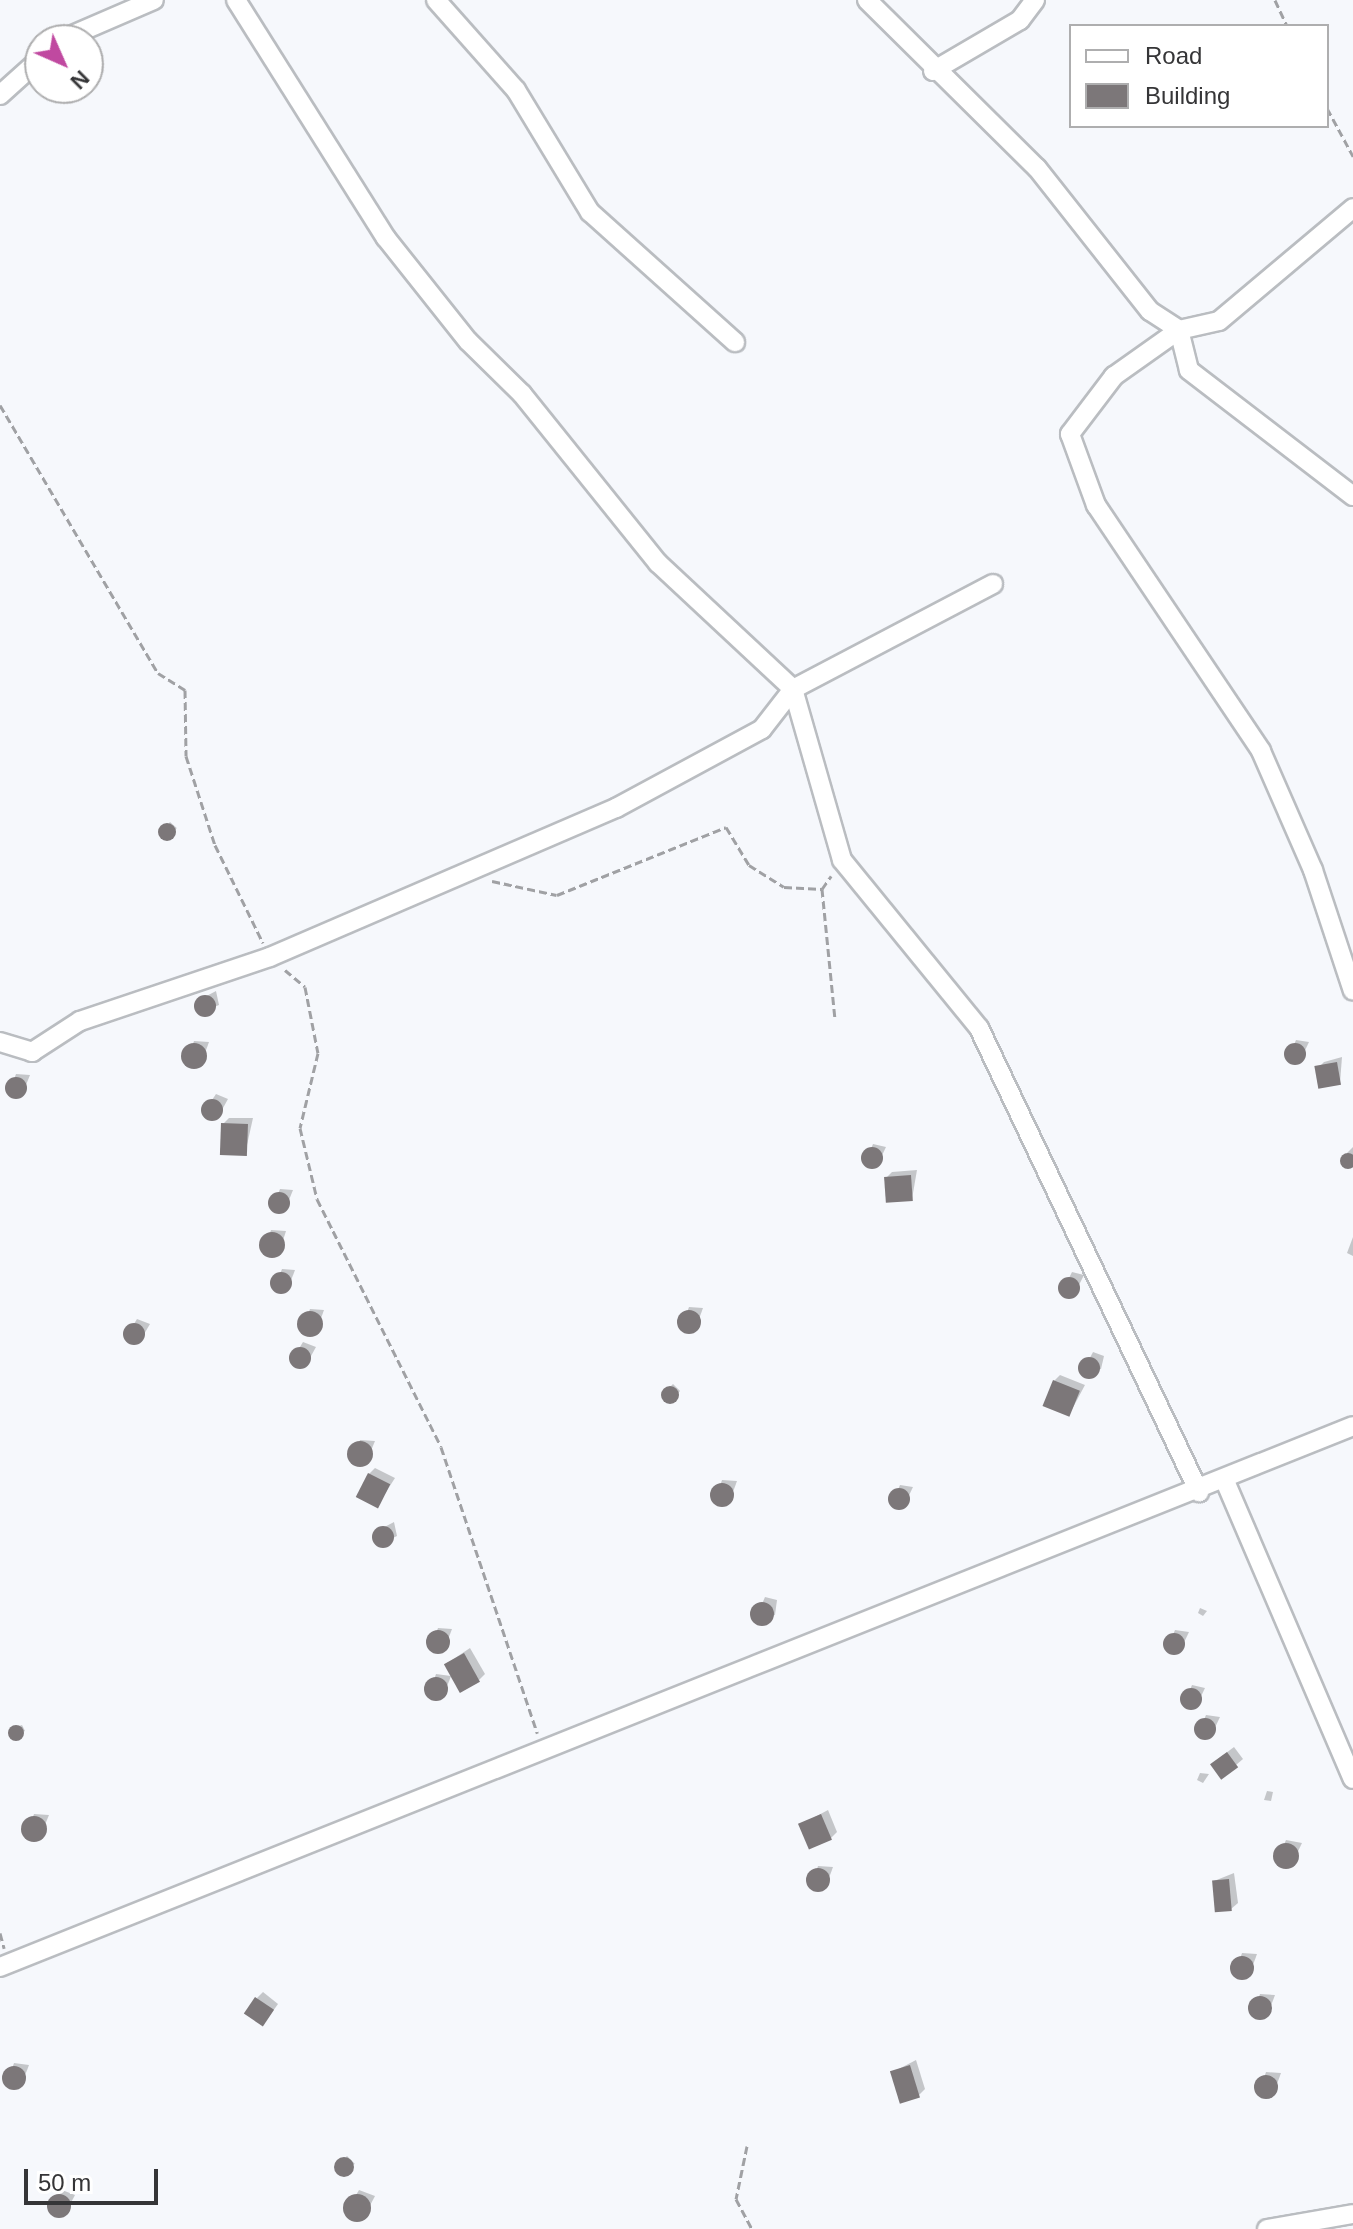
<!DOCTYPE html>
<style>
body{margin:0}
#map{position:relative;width:1353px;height:2229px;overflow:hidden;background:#f6f8fc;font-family:Helvetica,sans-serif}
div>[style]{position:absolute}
.shadow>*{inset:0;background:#0003;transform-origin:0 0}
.building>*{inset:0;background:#7c7779;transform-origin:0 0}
.round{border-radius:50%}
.path>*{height:3px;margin-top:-1.5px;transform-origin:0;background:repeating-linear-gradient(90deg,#a0a1a4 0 8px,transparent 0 12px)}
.roads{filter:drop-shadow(2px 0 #babdc1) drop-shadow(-2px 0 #babdc1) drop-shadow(0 2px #babdc1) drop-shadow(0 -2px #babdc1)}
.street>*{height:18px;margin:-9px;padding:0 9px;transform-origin:9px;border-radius:9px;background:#fff}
span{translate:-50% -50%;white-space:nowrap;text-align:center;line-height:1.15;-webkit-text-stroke:8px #fff;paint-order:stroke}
.legend{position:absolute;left:1069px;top:24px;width:260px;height:104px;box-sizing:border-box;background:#fff;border:2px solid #aeaeaf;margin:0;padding:10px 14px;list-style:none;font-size:24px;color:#353537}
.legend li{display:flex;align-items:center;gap:16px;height:40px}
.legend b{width:40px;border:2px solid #aeaeaf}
.north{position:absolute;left:24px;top:24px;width:80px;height:80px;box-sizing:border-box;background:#fff;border:2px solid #aeaeaf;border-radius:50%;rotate:135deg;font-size:22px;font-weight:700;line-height:32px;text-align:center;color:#353537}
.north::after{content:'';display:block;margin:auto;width:28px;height:36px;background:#c049a0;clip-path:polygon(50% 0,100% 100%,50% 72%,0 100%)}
.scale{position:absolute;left:24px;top:2169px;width:134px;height:36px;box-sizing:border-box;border:4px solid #353537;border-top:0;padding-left:10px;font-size:24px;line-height:28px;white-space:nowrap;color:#353537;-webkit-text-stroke:6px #fff;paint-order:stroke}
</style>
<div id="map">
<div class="shadow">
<div style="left:170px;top:822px;width:9px;height:13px;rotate:41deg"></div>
<div style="clip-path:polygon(216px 991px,219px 1005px,200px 1013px,197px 1001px)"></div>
<div style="clip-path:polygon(1296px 1040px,1309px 1042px,1300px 1061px,1288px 1059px)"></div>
<div style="clip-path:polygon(194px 1041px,209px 1042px,201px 1064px,186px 1062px)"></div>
<div style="clip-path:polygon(1342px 1057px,1340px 1083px,1318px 1068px,1324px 1062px)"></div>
<div style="clip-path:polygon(16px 1074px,30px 1075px,22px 1095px,9px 1093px)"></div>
<div style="clip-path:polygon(216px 1094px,228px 1099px,218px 1117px,204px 1112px)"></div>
<div style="clip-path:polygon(229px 1118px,253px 1118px,245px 1154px,223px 1124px)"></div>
<div style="clip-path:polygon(873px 1144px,886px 1147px,877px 1166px,865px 1163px)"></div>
<div style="clip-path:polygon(1353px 1147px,1353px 1167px,1345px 1165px,1347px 1153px)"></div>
<div style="clip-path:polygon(917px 1170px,912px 1199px,886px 1178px,892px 1172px)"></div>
<div style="clip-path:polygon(280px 1189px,293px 1190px,285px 1210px,272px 1209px)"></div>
<div style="clip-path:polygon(271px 1230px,286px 1231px,279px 1253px,264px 1251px)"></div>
<div style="clip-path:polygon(1353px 1237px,1353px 1256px,1347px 1253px)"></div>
<div style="clip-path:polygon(282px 1269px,295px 1270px,287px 1291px,274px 1289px)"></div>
<div style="clip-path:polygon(1072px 1272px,1084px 1275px,1074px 1295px,1062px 1292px)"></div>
<div style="clip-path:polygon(689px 1307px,703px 1308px,695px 1330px,681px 1328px)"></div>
<div style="clip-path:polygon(310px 1309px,324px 1310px,316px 1332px,302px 1330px)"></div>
<div style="clip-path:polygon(137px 1319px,150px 1324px,140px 1341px,126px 1337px)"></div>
<div style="clip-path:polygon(303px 1342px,316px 1347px,306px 1365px,292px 1360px)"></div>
<div style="clip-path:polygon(1093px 1352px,1104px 1356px,1101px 1369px,1082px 1373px)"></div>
<div style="clip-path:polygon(1060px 1375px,1085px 1385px,1069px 1415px,1054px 1381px)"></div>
<div style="left:673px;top:1384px;width:10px;height:15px;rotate:45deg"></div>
<div style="clip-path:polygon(360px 1440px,375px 1441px,366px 1463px,352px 1461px)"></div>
<div style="clip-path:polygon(375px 1468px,395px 1478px,377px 1506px,369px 1474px)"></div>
<div style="clip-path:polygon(722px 1480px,737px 1481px,729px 1503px,715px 1501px)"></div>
<div style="clip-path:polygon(900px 1485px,913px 1487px,904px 1506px,892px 1504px)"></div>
<div style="clip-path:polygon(394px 1522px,397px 1536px,378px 1545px,375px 1532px)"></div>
<div style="clip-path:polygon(765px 1597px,777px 1600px,775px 1615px,755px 1620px)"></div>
<div style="clip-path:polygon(1200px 1608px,1207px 1611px,1203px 1616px,1198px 1613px)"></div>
<div style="clip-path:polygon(438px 1628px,452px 1629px,444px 1650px,430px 1648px)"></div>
<div style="clip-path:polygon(1175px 1630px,1189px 1632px,1180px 1651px,1167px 1649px)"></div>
<div style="clip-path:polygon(470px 1648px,485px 1674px,479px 1680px,446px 1664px)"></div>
<div style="clip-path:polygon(436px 1674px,451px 1676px,443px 1697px,429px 1695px)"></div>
<div style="clip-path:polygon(1192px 1685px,1205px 1688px,1196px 1707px,1184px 1704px)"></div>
<div style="clip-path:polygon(1206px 1715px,1220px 1717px,1211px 1736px,1198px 1734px)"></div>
<div style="clip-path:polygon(22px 1725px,25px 1731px,12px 1738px,11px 1729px)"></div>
<div style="clip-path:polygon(1234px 1747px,1243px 1759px,1222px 1777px,1218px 1759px)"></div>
<div style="clip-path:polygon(1200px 1773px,1209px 1774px,1203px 1783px,1197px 1780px)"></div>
<div style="clip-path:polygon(1273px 1792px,1271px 1801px,1264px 1800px,1267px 1791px)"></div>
<div style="clip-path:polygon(828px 1810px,837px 1832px,831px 1838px,800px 1825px)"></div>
<div style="clip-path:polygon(34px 1814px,49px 1815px,40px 1837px,26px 1835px)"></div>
<div style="clip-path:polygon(1286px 1840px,1302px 1843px,1292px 1864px,1277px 1861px)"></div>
<div style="clip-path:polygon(818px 1866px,833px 1867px,825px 1889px,811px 1887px)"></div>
<div style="clip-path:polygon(1234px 1873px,1238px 1903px,1231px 1909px,1214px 1881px)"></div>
<div style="clip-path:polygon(1242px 1953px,1257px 1954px,1249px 1976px,1235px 1974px)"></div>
<div style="clip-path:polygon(263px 1992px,278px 2004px,268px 2018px,257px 1998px)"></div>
<div style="clip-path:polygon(1260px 1994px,1275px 1995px,1267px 2016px,1253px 2014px)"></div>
<div style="clip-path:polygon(916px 2060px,925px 2089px,919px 2095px,893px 2072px)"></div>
<div style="clip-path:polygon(14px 2063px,29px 2065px,21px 2086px,7px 2084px)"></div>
<div style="clip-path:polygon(1266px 2072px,1281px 2073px,1273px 2095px,1259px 2093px)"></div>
<div style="left:347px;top:2156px;width:11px;height:16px;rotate:45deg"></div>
<div style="clip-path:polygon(62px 2190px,75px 2195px,65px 2214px,50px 2209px)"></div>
<div style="clip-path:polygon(359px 2190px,375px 2196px,364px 2217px,346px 2212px)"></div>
</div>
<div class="building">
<div class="round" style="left:158px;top:823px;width:18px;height:18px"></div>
<div class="round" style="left:194px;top:995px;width:22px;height:22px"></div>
<div class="round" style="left:1284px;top:1043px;width:22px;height:22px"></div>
<div class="round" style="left:181px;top:1043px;width:26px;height:26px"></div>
<div style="left:1337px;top:1062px;width:23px;height:23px;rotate:80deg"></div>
<div class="round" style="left:5px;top:1077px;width:22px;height:22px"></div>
<div class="round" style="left:201px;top:1099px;width:22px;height:22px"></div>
<div style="left:221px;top:1123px;width:27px;height:32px;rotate:2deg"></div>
<div class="round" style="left:861px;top:1147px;width:22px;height:22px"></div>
<div class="round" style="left:1340px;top:1153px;width:16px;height:16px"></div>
<div style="left:911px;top:1175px;width:26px;height:27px;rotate:86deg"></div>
<div class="round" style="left:268px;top:1192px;width:22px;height:22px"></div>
<div class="round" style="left:259px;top:1232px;width:26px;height:26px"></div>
<div class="round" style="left:270px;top:1272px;width:22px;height:22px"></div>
<div class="round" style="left:1058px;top:1277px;width:22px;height:22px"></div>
<div class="round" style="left:677px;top:1310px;width:24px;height:24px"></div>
<div class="round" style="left:297px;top:1311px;width:26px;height:26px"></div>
<div class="round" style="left:123px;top:1323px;width:22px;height:22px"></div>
<div class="round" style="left:289px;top:1347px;width:22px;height:22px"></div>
<div class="round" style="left:1078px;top:1357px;width:22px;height:22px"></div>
<div style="left:1053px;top:1380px;width:29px;height:28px;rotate:22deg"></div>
<div class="round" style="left:661px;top:1386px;width:18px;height:18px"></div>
<div class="round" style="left:347px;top:1441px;width:26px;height:26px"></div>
<div style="left:368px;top:1473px;width:25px;height:27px;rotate:27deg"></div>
<div class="round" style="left:710px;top:1483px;width:24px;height:24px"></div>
<div class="round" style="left:888px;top:1488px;width:22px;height:22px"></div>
<div class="round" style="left:372px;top:1526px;width:22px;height:22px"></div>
<div class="round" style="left:750px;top:1602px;width:24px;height:24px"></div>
<div class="round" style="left:426px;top:1630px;width:24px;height:24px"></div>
<div class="round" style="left:1163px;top:1633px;width:22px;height:22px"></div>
<div style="left:464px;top:1653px;width:33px;height:23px;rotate:61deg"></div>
<div class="round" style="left:424px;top:1677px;width:24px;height:24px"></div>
<div class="round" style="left:1180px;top:1688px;width:22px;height:22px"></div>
<div class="round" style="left:1194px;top:1718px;width:22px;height:22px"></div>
<div class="round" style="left:8px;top:1725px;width:16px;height:16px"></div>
<div style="left:1227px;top:1752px;width:19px;height:21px;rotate:54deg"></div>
<div style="left:821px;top:1814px;width:28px;height:25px;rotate:67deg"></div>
<div class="round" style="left:21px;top:1816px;width:26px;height:26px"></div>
<div class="round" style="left:1273px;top:1843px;width:26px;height:26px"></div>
<div class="round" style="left:806px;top:1868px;width:24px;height:24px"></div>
<div style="left:1229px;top:1879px;width:32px;height:17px;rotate:85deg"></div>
<div class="round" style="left:1230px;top:1956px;width:24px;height:24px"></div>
<div class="round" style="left:1248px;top:1996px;width:24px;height:24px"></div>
<div style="left:255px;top:1997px;width:23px;height:20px;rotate:34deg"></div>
<div style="left:910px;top:2065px;width:34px;height:21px;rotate:73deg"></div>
<div class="round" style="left:2px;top:2066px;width:24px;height:24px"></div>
<div class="round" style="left:1254px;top:2075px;width:24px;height:24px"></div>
<div class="round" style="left:334px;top:2157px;width:20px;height:20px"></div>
<div class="round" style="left:47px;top:2194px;width:24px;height:24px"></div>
<div class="round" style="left:343px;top:2194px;width:28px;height:28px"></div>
</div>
<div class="path">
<div style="left:1275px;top:0;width:29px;rotate:65deg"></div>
<div style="left:1327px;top:108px;width:55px;rotate:61.6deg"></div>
<div style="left:0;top:405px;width:311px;rotate:59.5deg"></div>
<div style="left:158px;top:673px;width:32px;rotate:32deg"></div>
<div style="left:185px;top:690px;width:66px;rotate:89.1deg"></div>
<div style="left:186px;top:756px;width:94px;rotate:72deg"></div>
<div style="left:215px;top:845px;width:109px;rotate:63.9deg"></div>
<div style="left:492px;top:881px;width:66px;rotate:12.2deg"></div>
<div style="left:557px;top:895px;width:182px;rotate:-21.9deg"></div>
<div style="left:726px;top:827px;width:44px;rotate:58.8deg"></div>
<div style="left:749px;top:865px;width:41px;rotate:32.2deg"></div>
<div style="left:784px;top:887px;width:38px;rotate:3deg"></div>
<div style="left:822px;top:889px;width:16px;rotate:-55deg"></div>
<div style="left:822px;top:889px;width:131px;rotate:84.3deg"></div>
<div style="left:285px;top:970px;width:26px;rotate:40deg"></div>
<div style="left:305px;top:987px;width:67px;rotate:78.9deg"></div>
<div style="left:318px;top:1053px;width:77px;rotate:103.5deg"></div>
<div style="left:300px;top:1128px;width:73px;rotate:76.5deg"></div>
<div style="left:317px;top:1199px;width:277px;rotate:63.4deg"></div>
<div style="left:441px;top:1447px;width:302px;rotate:71.4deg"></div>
<div style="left:0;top:1933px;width:16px;rotate:75deg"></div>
<div style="left:747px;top:2146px;width:54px;rotate:101.7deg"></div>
<div style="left:736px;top:2199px;width:34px;rotate:62deg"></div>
</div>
<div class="roads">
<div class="street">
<div style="left:236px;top:0;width:281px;rotate:57.8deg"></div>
<div style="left:386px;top:238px;width:132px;rotate:51.5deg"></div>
<div style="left:468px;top:341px;width:76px;rotate:44.5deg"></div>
<div style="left:522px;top:394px;width:217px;rotate:51.2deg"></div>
<div style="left:658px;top:563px;width:185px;rotate:43deg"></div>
<div style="left:793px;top:689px;width:178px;rotate:74deg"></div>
<div style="left:842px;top:860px;width:217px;rotate:50.8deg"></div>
<div style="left:979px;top:1028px;width:514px;rotate:64.63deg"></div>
<div style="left:436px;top:0;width:120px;rotate:48.4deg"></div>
<div style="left:516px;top:90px;width:143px;rotate:58.8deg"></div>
<div style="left:590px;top:212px;width:195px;rotate:41.9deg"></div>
<div style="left:867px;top:0;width:239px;rotate:44.7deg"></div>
<div style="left:1037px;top:168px;width:182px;rotate:51.7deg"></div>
<div style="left:1150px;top:311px;width:35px;rotate:33deg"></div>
<div style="left:1179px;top:330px;width:41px;rotate:-12.7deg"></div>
<div style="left:1219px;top:321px;width:175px;rotate:-40.1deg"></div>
<div style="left:61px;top:40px;width:101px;rotate:-23.3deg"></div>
<div style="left:933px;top:71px;width:101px;rotate:-30.4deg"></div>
<div style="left:1020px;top:20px;width:25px;rotate:-53deg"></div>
<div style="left:0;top:95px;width:54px;rotate:-42deg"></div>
<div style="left:1353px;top:496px;width:207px;rotate:-142.5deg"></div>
<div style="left:1189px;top:370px;width:41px;rotate:-104deg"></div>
<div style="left:1179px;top:330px;width:80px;rotate:144.7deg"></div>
<div style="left:1114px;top:376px;width:73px;rotate:127.2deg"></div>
<div style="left:1070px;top:434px;width:76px;rotate:69.9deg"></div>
<div style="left:1096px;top:505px;width:296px;rotate:56.1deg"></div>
<div style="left:1261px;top:751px;width:130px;rotate:66.4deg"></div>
<div style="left:1313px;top:870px;width:127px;rotate:71.7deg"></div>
<div style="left:0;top:1042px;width:34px;rotate:17deg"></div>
<div style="left:32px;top:1052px;width:57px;rotate:-32.9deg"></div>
<div style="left:80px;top:1021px;width:200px;rotate:-18.6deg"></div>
<div style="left:270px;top:957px;width:377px;rotate:-23.3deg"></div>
<div style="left:616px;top:808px;width:166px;rotate:-28.4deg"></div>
<div style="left:762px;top:729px;width:51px;rotate:-52.2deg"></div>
<div style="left:793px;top:689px;width:226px;rotate:-27.7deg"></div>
<div style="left:1225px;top:1481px;width:324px;rotate:66.8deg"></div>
<div style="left:0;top:1967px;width:1457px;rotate:-21.79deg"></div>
<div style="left:1267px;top:2229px;width:87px;rotate:-9.9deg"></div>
</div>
</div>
<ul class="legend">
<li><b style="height:10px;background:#fff"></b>Road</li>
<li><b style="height:22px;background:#7c7779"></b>Building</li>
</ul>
<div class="north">N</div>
<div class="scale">50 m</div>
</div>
